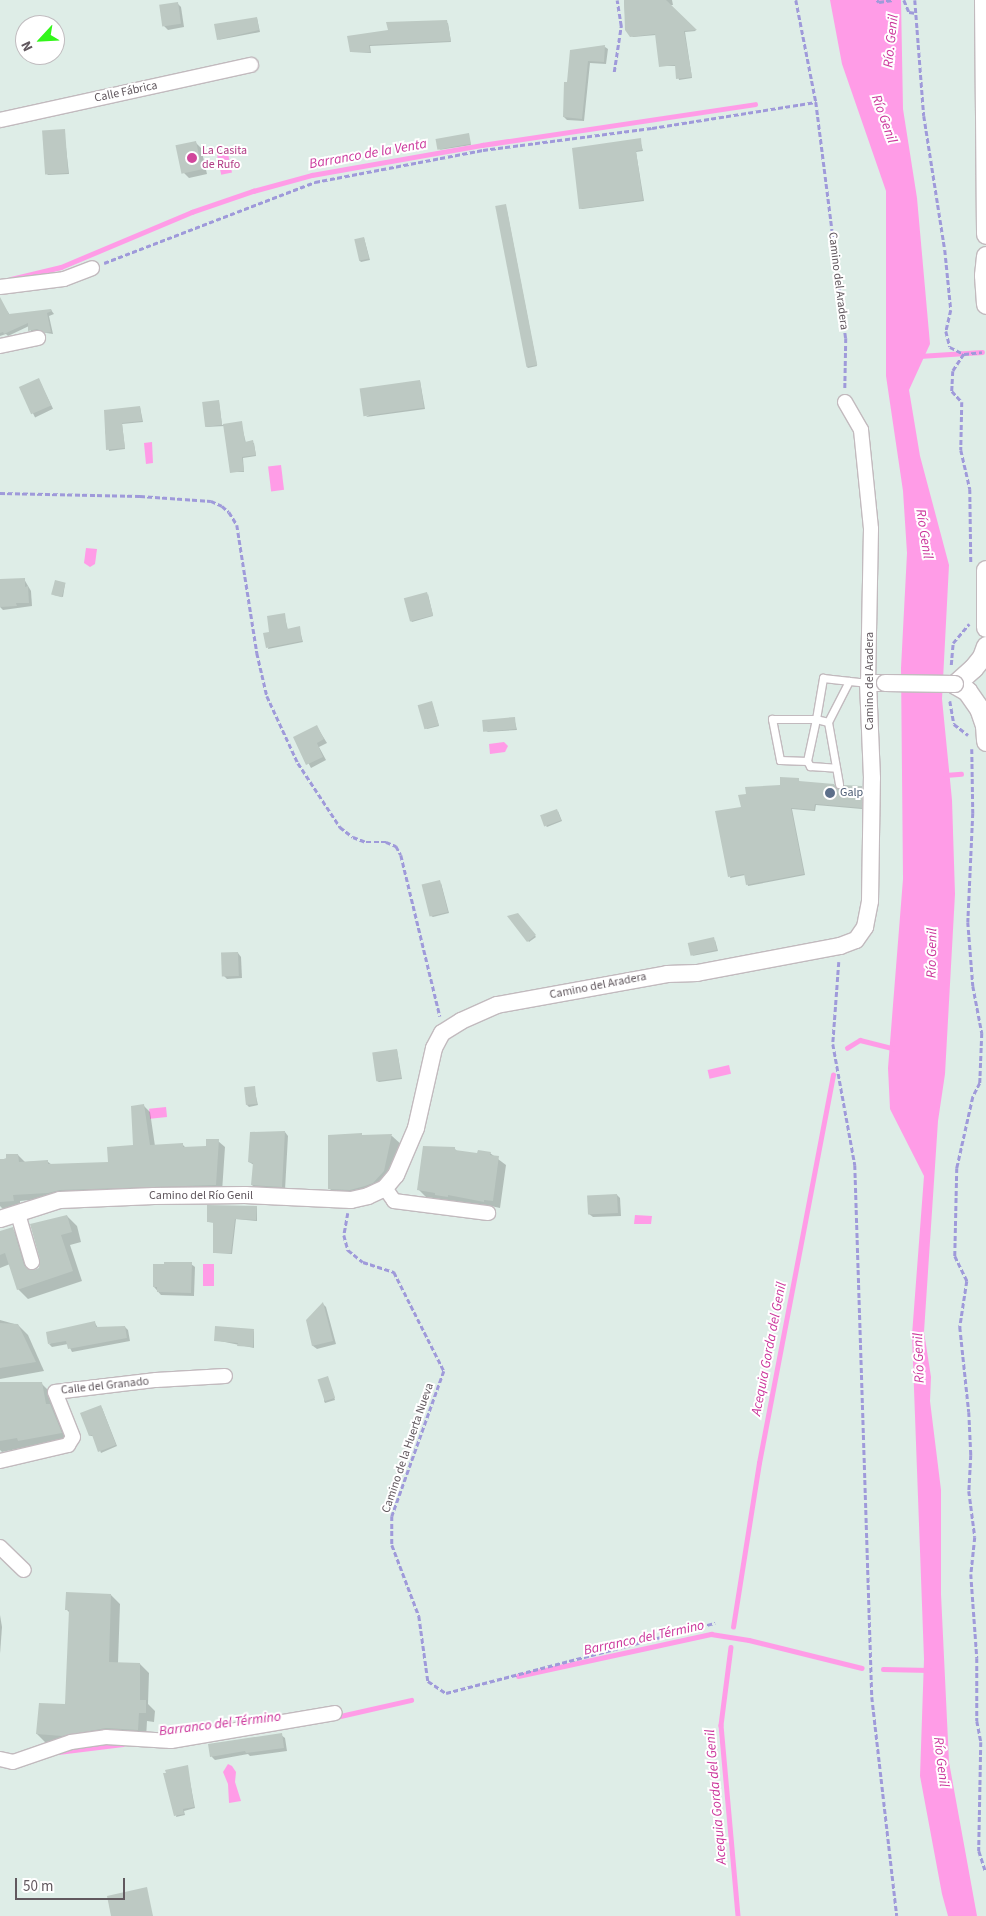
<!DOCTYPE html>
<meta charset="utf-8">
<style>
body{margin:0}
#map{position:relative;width:986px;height:1916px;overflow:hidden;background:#deede7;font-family:"Source Sans 3",sans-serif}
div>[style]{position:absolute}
.water>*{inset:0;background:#ff9ce7;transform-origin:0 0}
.shadow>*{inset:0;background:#0003;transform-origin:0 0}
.stream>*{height:4.5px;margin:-2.25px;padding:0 2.25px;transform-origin:2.25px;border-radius:2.25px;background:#ff9ce7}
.building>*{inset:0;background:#bdc9c3;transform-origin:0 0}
.path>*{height:2.5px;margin-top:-1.25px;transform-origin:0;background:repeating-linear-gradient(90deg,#9f9ada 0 5px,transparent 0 7.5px)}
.roads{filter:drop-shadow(1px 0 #c2babe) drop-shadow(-1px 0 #c2babe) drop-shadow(0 1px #c2babe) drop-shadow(0 -1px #c2babe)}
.service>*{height:7px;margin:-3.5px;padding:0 3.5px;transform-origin:3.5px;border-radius:3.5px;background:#fff}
.minor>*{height:14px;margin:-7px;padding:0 7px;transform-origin:7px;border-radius:7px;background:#fff}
.tertiary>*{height:16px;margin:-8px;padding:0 8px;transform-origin:8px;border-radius:8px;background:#fff}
.secondary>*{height:19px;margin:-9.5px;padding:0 9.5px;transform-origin:9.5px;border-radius:9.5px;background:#fff}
.bridges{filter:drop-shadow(1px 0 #c2babe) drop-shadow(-1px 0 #c2babe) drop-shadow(0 1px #c2babe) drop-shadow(0 -1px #c2babe)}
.tertiary-bridge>*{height:16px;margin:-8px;padding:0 8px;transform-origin:8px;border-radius:8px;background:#fff}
.dots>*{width:14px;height:14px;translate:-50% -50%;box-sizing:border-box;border:2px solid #fff;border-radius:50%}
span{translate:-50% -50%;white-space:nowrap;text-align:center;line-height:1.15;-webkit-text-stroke:4px #fff;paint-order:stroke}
.street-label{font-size:12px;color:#61585e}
.hotel-label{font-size:12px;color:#b23c85}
.left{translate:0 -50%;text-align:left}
.service-label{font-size:12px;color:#4e5e75}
.water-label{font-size:14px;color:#cb369b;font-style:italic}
.north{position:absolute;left:15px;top:15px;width:50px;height:50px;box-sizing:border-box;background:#fff;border:1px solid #c0bcbf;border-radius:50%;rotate:245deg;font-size:14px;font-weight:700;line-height:20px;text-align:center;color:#61585e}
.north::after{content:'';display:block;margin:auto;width:18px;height:22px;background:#33f61a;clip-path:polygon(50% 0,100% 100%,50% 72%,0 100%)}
.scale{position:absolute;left:15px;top:1878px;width:110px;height:22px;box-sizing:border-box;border:2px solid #61585e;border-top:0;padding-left:6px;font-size:15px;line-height:18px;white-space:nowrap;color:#61585e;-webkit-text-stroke:4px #fff;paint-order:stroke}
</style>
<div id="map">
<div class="water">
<div style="clip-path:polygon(830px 0,901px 0,903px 109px,917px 198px,930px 344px,909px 390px,920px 456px,949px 565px,942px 699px,952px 800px,955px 894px,945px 1074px,938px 1121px,924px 1332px,931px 1377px,930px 1401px,941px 1490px,941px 1594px,949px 1762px,977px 1916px,948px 1916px,942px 1894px,920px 1776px,924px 1659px,912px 1335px,924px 1176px,890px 1109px,888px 1068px,903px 879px,901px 668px,907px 553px,903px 491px,886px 376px,886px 191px,842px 64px)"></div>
<div style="left:227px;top:149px;width:24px;height:11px;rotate:78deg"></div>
<div style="clip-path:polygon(152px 442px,153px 463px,146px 464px,144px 443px)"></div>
<div style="left:281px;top:465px;width:25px;height:13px;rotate:83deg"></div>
<div style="clip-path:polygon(86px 548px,97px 549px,95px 564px,90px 567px,84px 563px)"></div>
<div style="clip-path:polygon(504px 742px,508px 746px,505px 752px,490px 754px,489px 744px)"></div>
<div style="left:729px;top:1065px;width:9px;height:22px;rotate:77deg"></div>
<div style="left:166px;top:1107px;width:10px;height:17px;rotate:84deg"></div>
<div style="clip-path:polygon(635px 1215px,652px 1216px,651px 1224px,634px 1224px)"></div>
<div style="left:203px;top:1264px;width:11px;height:22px"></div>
<div style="clip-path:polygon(228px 1764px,232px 1766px,236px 1772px,235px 1782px,241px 1801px,229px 1803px,228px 1784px,223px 1772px)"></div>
</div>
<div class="shadow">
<div style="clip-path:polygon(624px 0,672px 0,673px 5px,670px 5px,696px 31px,685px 32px,692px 78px,679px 80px,676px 66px,660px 66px,656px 35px,633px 37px,626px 30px)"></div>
<div style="clip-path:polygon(178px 4px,181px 7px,184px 27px,168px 30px,164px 26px)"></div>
<div style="clip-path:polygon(257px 18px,260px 32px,218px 40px)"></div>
<div style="clip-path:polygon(448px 23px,451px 42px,370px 46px,371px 53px,351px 52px,349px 37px)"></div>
<div style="clip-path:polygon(605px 47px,608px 49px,606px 64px,590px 63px,584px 121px,567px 120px,564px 117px,571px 52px)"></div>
<div style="clip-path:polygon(64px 130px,69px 174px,48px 175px,47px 174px)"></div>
<div style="clip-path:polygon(468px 134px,471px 145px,439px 150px)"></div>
<div style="clip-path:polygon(640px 140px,643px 151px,636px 152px,644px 201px,582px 209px,580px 208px)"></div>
<div style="clip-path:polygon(195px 142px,201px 148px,207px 174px,189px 178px,184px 173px)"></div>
<div style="clip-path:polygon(506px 206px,537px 366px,528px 368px,527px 367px)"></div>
<div style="clip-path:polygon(364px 238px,370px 260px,361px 262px,359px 260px)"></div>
<div style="clip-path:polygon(5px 308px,10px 315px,51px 310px,54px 314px,49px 316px,53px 334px,40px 332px,32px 333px,29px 326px,8px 336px,6px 334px,0 336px,0 311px)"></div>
<div style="left:39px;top:380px;width:32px;height:20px;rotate:64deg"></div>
<div style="clip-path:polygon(420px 381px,425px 409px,366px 417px)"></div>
<div style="clip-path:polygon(219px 402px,222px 425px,241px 423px,246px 443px,254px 443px,256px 456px,243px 458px,244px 472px,231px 472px,225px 426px,206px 427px)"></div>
<div style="clip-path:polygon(140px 407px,143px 422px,122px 424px,125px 449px,109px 451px,105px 430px)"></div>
<div style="clip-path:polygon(24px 579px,31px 591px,32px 606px,3px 610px,0 607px,0 580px)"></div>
<div style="clip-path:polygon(65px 584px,63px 597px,54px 595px)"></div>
<div style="clip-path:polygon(428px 594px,433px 616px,412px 622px,411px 621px)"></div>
<div style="clip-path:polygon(284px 614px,288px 630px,299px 628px,303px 642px,268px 649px,271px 633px)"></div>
<div style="clip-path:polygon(432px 703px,439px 726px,427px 729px,426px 728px)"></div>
<div style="clip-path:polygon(514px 718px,517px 730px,486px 732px)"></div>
<div style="clip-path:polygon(317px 727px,327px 743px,319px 747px,326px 760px,311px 768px,295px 738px)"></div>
<div style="clip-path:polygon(798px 779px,800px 782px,838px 790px,861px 787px,862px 809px,816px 805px,815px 811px,792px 809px,805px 875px,748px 886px,745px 875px,730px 878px,742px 808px)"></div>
<div style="clip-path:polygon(558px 811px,562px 821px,547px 827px,546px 826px)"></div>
<div style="clip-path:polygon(441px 883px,449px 913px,433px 917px,431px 916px)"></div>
<div style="clip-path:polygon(518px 914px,536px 937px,529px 942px,509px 917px)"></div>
<div style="clip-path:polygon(715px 940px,718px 951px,692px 956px)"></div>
<div style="clip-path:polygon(238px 953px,241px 957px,242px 978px,227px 979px,224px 976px)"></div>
<div style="clip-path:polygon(397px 1050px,402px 1079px,379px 1082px,377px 1081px)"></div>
<div style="clip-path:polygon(254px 1088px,258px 1105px,249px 1107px,247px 1105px)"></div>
<div style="clip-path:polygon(143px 1105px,150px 1112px,155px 1146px,183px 1145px,186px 1148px,207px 1147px,218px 1141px,225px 1147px,222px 1192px,67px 1196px,20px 1201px,20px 1208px,3px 1209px,0 1206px,0 1160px,18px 1155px,25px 1162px,47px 1161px,52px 1165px,109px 1163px,134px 1147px)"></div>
<div style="clip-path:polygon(285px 1132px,288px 1136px,285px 1190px,255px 1188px,252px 1185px,254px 1165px,249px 1162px)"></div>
<div style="clip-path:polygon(329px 1136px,392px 1136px,403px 1146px,395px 1182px,340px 1199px,329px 1188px)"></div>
<div style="clip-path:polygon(454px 1148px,458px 1152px,478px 1154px,490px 1153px,506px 1165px,500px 1208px,491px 1206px,491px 1209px,479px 1207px,477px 1204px,443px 1202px,440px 1199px,426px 1197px,419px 1190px)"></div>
<div style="clip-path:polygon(617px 1195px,620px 1198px,621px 1216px,593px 1217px,589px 1214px)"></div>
<div style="clip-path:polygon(257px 1207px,257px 1221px,236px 1219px,232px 1254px,215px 1253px,215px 1223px,208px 1222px)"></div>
<div style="clip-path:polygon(67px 1216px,77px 1226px,81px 1242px,70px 1245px,82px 1281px,28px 1299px,18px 1289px,10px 1264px,0 1268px,0 1233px,12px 1229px,22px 1239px,32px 1272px,40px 1268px)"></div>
<div style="clip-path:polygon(191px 1264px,195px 1267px,194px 1296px,161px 1295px,154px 1287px)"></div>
<div style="clip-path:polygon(323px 1304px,326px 1307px,336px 1344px,317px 1349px,313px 1346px,307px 1321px)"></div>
<div style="clip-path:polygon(0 1320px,18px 1325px,28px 1335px,44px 1371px,0 1379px)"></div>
<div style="clip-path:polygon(95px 1323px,98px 1328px,125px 1327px,128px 1330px,130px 1341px,72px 1352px,68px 1344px,52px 1347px,49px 1344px)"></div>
<div style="clip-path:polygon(254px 1331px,254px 1348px,215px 1340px)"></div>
<div style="clip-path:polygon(328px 1378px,335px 1400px,325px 1403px,324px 1401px)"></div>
<div style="clip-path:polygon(0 1383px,41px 1383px,51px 1393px,54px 1410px,60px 1415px,71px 1443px,29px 1450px,26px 1447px,2px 1452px,0 1450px)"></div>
<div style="clip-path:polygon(102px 1408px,117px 1446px,101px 1453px,94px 1436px,90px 1436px)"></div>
<div style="clip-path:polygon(111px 1595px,120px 1604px,118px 1663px,140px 1664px,149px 1673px,148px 1704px,155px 1711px,154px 1722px,147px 1721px,146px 1739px,72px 1745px,46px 1743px,37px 1734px,66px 1706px,70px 1613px,67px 1610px)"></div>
<div style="clip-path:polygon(0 1615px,2px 1627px,0 1654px)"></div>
<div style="clip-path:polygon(281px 1735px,285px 1738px,287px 1751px,250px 1756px,248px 1754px,215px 1760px,212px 1757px,210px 1745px)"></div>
<div style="clip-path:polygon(187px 1766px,195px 1808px,184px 1811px,185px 1815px,176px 1817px)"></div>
</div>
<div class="stream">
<div style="left:11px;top:279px;width:51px;rotate:-13.5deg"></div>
<div style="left:61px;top:267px;width:142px;rotate:-22.8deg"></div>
<div style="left:192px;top:212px;width:65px;rotate:-19deg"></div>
<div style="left:253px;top:191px;width:61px;rotate:-15.2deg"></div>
<div style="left:312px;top:175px;width:173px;rotate:-10deg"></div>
<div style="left:482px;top:145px;width:276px;rotate:-8.5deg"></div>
<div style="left:919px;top:356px;width:63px;rotate:-3.6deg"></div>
<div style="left:945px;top:775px;width:16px;rotate:-4deg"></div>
<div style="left:847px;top:1048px;width:15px;rotate:-32deg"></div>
<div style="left:860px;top:1040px;width:36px;rotate:14deg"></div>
<div style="left:733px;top:1627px;width:166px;rotate:-81deg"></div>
<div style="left:759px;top:1463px;width:395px;rotate:-79.2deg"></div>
<div style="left:731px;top:1647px;width:79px;rotate:97.3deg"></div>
<div style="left:721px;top:1725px;width:192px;rotate:84.9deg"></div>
<div style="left:883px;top:1669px;width:46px;rotate:1.2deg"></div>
<div style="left:518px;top:1676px;width:198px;rotate:-12.3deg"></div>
<div style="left:711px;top:1634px;width:38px;rotate:9deg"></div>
<div style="left:749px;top:1640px;width:116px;rotate:13.9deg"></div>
<div style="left:336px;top:1717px;width:77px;rotate:-12.8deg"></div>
<div style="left:58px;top:1752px;width:65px;rotate:-7deg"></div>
</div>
<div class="building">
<div style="clip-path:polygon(624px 0,666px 0,697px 30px,684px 31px,692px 77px,676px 79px,675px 65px,659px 67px,655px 34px,630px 37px,625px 30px)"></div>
<div style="left:178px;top:2px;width:22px;height:19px;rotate:82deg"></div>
<div style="clip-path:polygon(257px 17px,259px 30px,217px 40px,214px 24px)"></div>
<div style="clip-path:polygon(447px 20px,451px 41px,369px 45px,370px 52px,350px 52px,347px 36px,388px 30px,386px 22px)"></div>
<div style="clip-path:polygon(605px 45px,604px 62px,588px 61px,582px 119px,563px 117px,564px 82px,567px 82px,570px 50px)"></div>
<div style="left:65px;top:129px;width:44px;height:23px;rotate:86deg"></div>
<div style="left:469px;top:133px;width:11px;height:34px;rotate:80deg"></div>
<div style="clip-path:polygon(641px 138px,642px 150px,636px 151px,643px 200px,579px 209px,572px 148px)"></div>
<div style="left:196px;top:141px;width:29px;height:21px;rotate:78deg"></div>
<div style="left:506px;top:204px;width:164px;height:11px;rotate:79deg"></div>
<div style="left:364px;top:237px;width:22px;height:10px;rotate:77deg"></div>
<div style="clip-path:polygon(0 297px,9px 314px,51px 309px,52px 311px,47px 313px,51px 332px,45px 333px,37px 329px,28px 331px,28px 323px,4px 334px,3px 332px,0 333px)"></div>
<div style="left:39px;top:378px;width:30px;height:22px;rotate:66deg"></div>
<div style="left:420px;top:380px;width:28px;height:61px;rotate:82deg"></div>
<div style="left:219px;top:400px;width:25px;height:17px;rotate:83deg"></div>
<div style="clip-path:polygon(140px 406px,142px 421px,122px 423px,125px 448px,106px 450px,104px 410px)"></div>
<div style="clip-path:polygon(242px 421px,245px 442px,253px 440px,256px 455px,242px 457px,244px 471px,230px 473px,223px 424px)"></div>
<div style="clip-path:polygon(25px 578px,25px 587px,28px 586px,29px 603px,16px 603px,17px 606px,0 607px,0 579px)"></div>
<div style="left:55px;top:580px;width:11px;height:15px;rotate:15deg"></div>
<div style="left:427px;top:592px;width:24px;height:24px;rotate:75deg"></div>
<div style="clip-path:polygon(285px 613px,287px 629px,300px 626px,302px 641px,266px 648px,263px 633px,269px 632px,267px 616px)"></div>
<div style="left:432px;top:701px;width:25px;height:15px;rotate:74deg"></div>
<div style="left:515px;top:717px;width:12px;height:33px;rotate:85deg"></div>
<div style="clip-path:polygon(317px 725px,324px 739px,317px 743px,323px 757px,306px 765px,293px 737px)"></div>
<div style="clip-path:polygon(780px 777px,799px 778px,799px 781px,834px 784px,838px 789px,842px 788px,844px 785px,862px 786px,862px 808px,815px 804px,814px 810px,791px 808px,804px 874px,746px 885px,744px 874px,728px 877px,715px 811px,741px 807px,738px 795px,746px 794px,745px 787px,780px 785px)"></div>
<div style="left:557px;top:809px;width:12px;height:18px;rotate:70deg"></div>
<div style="left:440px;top:880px;width:33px;height:19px;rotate:76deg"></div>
<div style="clip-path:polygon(518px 913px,536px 935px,527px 942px,507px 916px)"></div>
<div style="left:714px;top:937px;width:13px;height:27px;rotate:77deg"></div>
<div style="left:238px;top:952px;width:24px;height:17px;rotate:88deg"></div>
<div style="left:397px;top:1049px;width:29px;height:25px;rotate:82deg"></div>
<div style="left:255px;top:1086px;width:18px;height:11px;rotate:84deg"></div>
<div style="clip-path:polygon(144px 1104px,150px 1145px,183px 1143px,183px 1147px,206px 1146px,206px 1139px,219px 1139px,216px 1185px,60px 1190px,48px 1193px,13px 1195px,14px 1201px,0 1202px,0 1159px,6px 1159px,6px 1154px,18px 1154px,19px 1162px,48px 1160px,48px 1164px,108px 1162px,107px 1147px,133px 1145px,131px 1106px)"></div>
<div style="clip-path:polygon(285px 1131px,282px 1187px,251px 1185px,253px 1163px,248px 1162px,250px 1132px)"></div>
<div style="clip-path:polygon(362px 1133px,362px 1135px,392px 1134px,384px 1171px,373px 1183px,365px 1186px,350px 1190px,328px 1189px,328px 1135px)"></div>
<div style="clip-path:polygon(423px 1146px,455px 1147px,455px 1150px,477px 1153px,478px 1150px,491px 1152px,490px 1155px,499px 1156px,493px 1201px,484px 1200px,484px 1202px,448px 1195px,448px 1197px,435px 1195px,435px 1193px,417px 1190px)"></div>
<div style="left:617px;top:1194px;width:19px;height:30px;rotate:87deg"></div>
<div style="clip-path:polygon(207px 1205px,257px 1206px,256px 1220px,235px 1219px,231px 1253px,213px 1253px,213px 1222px,207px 1222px)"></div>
<div style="clip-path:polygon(67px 1215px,72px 1232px,61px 1235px,73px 1271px,17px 1290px,5px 1253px,0 1255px,0 1231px,13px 1227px,24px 1265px,29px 1270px,34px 1270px,39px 1268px,40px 1260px,30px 1224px)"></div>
<div style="clip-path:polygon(164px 1262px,192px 1262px,191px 1293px,157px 1292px,157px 1287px,153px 1287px,153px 1264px,164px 1264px)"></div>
<div style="clip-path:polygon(323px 1302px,333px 1341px,312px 1346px,306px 1320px)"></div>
<div style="clip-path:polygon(95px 1321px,96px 1327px,125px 1326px,127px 1338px,68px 1349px,66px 1341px,48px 1344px,46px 1332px)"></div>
<div style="clip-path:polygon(0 1323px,18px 1324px,36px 1362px,0 1368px)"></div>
<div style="clip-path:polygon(215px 1326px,254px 1329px,253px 1347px,237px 1346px,238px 1343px,214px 1341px)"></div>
<div style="left:328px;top:1376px;width:23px;height:11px;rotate:72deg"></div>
<div style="clip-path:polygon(0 1382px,42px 1382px,46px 1404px,50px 1404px,62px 1433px,18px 1441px,17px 1438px,0 1441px)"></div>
<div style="clip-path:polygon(101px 1405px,116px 1445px,98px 1452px,92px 1435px,89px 1436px,80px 1413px)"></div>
<div style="clip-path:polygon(66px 1592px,111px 1594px,109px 1662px,140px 1663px,140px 1700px,146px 1700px,146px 1713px,139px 1713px,138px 1730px,106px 1728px,62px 1736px,36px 1734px,39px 1703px,65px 1704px,69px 1610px,65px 1610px)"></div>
<div style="clip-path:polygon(282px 1733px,284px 1748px,246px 1753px,245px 1751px,210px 1757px,208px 1744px)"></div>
<div style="clip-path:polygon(188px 1765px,194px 1807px,183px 1809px,184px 1814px,174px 1816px,163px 1773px,166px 1773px,165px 1770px)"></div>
<div style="clip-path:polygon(147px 1887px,153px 1916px,111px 1916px,107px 1896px)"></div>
</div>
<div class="path">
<div style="left:796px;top:0;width:104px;rotate:78.9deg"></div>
<div style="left:816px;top:102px;width:238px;rotate:82.8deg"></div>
<div style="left:846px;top:338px;width:52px;rotate:91.1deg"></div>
<div style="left:877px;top:0;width:3px;rotate:45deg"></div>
<div style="left:879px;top:2px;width:14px;rotate:-8deg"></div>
<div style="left:904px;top:0;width:13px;rotate:67deg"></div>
<div style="left:909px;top:12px;width:7px;rotate:8deg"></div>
<div style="left:915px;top:0;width:116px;rotate:85.6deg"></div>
<div style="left:924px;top:116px;width:136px;rotate:81.1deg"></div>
<div style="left:945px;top:250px;width:60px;rotate:84.3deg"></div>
<div style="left:951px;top:310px;width:22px;rotate:103deg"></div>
<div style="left:946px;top:331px;width:16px;rotate:76deg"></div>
<div style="left:950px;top:347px;width:16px;rotate:27deg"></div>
<div style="left:964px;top:354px;width:18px;rotate:-6deg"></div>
<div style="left:614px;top:72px;width:47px;rotate:-81.3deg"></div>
<div style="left:621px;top:26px;width:26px;rotate:-99deg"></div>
<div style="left:104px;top:263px;width:226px;rotate:-21deg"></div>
<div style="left:315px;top:182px;width:171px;rotate:-10.8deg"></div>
<div style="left:483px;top:150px;width:170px;rotate:-7.4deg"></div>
<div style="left:652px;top:128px;width:166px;rotate:-9deg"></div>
<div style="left:964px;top:354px;width:20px;rotate:123deg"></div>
<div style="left:953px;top:371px;width:20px;rotate:93deg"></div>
<div style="left:952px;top:391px;width:15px;rotate:48deg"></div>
<div style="left:962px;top:402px;width:48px;rotate:91.2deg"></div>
<div style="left:961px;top:450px;width:40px;rotate:77deg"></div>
<div style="left:970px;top:489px;width:73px;rotate:89.2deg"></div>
<div style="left:0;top:493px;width:140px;rotate:1.2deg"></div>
<div style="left:140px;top:496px;width:71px;rotate:4deg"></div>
<div style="left:211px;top:501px;width:12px;rotate:24deg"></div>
<div style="left:222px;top:506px;width:9px;rotate:41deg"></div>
<div style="left:229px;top:512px;width:15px;rotate:58deg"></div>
<div style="left:237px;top:525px;width:130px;rotate:81.1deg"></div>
<div style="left:257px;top:653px;width:44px;rotate:76.9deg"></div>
<div style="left:267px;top:696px;width:74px;rotate:65.2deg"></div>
<div style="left:298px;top:763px;width:77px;rotate:56.7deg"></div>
<div style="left:340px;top:827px;width:16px;rotate:38deg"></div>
<div style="left:353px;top:837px;width:14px;rotate:21deg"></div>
<div style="left:366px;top:842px;width:20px"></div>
<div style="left:386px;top:842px;width:11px;rotate:22deg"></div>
<div style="left:396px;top:846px;width:10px;rotate:61deg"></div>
<div style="left:401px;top:855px;width:166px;rotate:76.4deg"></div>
<div style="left:951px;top:665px;width:22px;rotate:-85deg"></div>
<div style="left:953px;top:643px;width:25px;rotate:-50deg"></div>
<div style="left:950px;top:701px;width:23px;rotate:80deg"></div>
<div style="left:954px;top:724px;width:18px;rotate:38deg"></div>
<div style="left:972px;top:749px;width:64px;rotate:89.1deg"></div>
<div style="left:973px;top:813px;width:109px;rotate:92.6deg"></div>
<div style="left:968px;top:922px;width:64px;rotate:85.5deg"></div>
<div style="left:973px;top:986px;width:48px;rotate:79.2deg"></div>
<div style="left:982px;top:1033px;width:50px;rotate:92.3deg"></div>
<div style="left:980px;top:1083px;width:16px;rotate:117deg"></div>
<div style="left:973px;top:1097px;width:73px;rotate:102.7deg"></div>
<div style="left:957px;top:1168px;width:88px;rotate:91.3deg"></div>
<div style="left:955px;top:1256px;width:28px;rotate:64deg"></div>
<div style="left:967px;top:1281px;width:47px;rotate:98.7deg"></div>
<div style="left:960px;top:1327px;width:85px;rotate:84deg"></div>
<div style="left:969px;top:1412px;width:43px;rotate:87.3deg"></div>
<div style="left:971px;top:1455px;width:36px;rotate:93deg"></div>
<div style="left:969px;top:1491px;width:46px;rotate:82.6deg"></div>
<div style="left:975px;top:1537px;width:37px;rotate:96deg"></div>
<div style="left:971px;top:1574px;width:84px;rotate:85.9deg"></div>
<div style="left:977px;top:1658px;width:63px;rotate:90deg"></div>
<div style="left:977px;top:1721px;width:21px;rotate:79deg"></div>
<div style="left:981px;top:1742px;width:109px;rotate:91.1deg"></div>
<div style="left:979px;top:1851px;width:22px;rotate:72deg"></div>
<div style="left:839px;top:962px;width:82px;rotate:94.2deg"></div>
<div style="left:833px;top:1044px;width:123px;rotate:79.7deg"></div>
<div style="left:855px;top:1165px;width:532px;rotate:88.17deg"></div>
<div style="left:872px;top:1697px;width:220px;rotate:83.5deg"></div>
<div style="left:348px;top:1213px;width:22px;rotate:100deg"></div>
<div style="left:344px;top:1235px;width:16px;rotate:75deg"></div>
<div style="left:348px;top:1250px;width:19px;rotate:39deg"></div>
<div style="left:363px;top:1262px;width:33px;rotate:18deg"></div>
<div style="left:394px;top:1272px;width:111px;rotate:63.2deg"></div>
<div style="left:444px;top:1371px;width:154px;rotate:109.7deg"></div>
<div style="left:392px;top:1516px;width:29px;rotate:90deg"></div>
<div style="left:392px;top:1545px;width:76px;rotate:69.2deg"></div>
<div style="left:419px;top:1616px;width:66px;rotate:82.1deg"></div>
<div style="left:428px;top:1681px;width:22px;rotate:34deg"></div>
<div style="left:446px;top:1693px;width:278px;rotate:-14.6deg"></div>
</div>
<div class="roads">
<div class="service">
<div style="left:849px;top:681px;width:46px;rotate:117.1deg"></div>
<div style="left:828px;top:722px;width:12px;rotate:-166deg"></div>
<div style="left:816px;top:719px;width:42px;rotate:-80.3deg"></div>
<div style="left:823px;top:678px;width:45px;rotate:6.3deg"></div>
<div style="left:772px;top:719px;width:44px"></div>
<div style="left:816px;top:719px;width:43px;rotate:102.1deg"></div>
<div style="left:807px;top:761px;width:27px;rotate:-178deg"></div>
<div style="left:780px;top:760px;width:42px;rotate:-101deg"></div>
<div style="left:828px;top:722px;width:63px;rotate:79.9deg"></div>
<div style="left:807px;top:761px;width:6px;rotate:59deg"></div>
<div style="left:810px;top:766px;width:26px;rotate:4deg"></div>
</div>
<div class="minor">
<div style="left:0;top:120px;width:257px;rotate:-12.4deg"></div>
<div style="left:0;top:287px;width:64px;rotate:-7.1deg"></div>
<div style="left:64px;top:279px;width:30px;rotate:-21deg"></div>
<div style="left:0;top:346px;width:39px;rotate:-12deg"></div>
<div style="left:845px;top:402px;width:32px;rotate:60deg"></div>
<div style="left:861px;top:430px;width:100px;rotate:84.2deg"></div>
<div style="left:871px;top:529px;width:154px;rotate:91.1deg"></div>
<div style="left:385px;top:1188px;width:16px;rotate:55deg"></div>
<div style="left:394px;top:1201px;width:95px;rotate:7.3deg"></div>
<div style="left:18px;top:1214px;width:50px;rotate:73.7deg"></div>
<div style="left:0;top:1461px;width:70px;rotate:-13.2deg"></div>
<div style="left:68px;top:1445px;width:9px;rotate:-58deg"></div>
<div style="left:73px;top:1437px;width:48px;rotate:-111.8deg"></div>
<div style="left:55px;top:1392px;width:102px;rotate:-6.8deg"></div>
<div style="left:156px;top:1380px;width:69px;rotate:-3.3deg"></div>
<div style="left:0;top:1547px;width:33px;rotate:44deg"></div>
<div style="left:0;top:1759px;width:13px;rotate:13deg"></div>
<div style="left:13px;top:1762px;width:61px;rotate:-19deg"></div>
<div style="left:71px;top:1742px;width:35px;rotate:-8deg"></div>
<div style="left:106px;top:1737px;width:65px;rotate:3.5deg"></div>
<div style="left:171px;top:1741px;width:166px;rotate:-9.7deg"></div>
</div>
<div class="tertiary">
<div style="left:0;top:1219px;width:63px;rotate:-17.6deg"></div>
<div style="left:60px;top:1200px;width:94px;rotate:-2.4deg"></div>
<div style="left:154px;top:1196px;width:91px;rotate:-0.6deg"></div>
<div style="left:245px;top:1195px;width:106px;rotate:2.7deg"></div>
<div style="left:351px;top:1200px;width:17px;rotate:-13deg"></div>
<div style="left:368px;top:1196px;width:19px;rotate:-25deg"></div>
<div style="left:385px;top:1188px;width:17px;rotate:-50deg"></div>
<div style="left:396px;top:1175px;width:51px;rotate:-66.9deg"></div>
<div style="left:416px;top:1128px;width:82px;rotate:-77.3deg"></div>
<div style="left:434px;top:1048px;width:17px;rotate:-62deg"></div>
<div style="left:442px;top:1033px;width:22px;rotate:-32deg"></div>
<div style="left:461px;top:1021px;width:39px;rotate:-24deg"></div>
<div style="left:497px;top:1005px;width:173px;rotate:-10.3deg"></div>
<div style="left:667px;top:974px;width:30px;rotate:-2deg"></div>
<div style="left:697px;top:973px;width:146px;rotate:-10.7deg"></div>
<div style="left:840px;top:946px;width:17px;rotate:-21deg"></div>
<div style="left:856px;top:940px;width:16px;rotate:-55deg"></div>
<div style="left:865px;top:927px;width:26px;rotate:-79deg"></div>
<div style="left:870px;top:901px;width:123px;rotate:-89.1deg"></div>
<div style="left:872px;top:778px;width:95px;rotate:-92.4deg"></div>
<div style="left:868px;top:683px;width:17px"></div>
</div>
<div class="secondary">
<div style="left:984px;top:0;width:234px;rotate:89.5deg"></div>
<div style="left:986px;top:256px;width:19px;rotate:96deg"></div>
<div style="left:984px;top:275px;width:29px;rotate:86deg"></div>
<div style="left:986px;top:570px;width:57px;rotate:90deg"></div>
<div style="left:986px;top:646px;width:12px;rotate:110deg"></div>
<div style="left:982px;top:657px;width:14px;rotate:129deg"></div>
<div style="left:973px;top:668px;width:24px;rotate:138deg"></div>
<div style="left:955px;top:684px;width:14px;rotate:30deg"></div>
<div style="left:967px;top:691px;width:21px;rotate:55deg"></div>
<div style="left:979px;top:708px;width:18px;rotate:71deg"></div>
<div style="left:985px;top:725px;width:16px;rotate:86deg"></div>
</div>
</div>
<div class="bridges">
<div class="tertiary-bridge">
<div style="left:885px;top:683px;width:70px;rotate:0.8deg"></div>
</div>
</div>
<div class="dots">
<div style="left:192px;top:158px;background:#d1479c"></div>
<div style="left:830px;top:793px;background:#5c6f8a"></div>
</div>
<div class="street-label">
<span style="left:126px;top:92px;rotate:-12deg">Calle Fábrica</span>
<span style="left:838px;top:281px;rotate:83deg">Camino del Aradera</span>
<span style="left:870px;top:681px;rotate:-90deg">Camino del Aradera</span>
<span style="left:598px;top:986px;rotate:-11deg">Camino del Aradera</span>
<span style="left:201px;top:1196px">Camino del Río Genil</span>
<span style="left:105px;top:1386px;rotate:-6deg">Calle del Granado</span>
<span style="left:408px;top:1448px;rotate:-71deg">Camino de la Huerta Nueva</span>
</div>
<div class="hotel-label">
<span class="left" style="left:202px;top:158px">La Casita<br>de Rufo</span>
</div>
<div class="service-label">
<span class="left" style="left:840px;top:793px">Galp</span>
</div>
<div class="water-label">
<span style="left:891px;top:41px;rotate:-84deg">Río. Genil</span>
<span style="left:884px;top:119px;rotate:70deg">Río Genil</span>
<span style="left:368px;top:154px;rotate:-10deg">Barranco de la Venta</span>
<span style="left:924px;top:534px;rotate:81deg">Río Genil</span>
<span style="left:932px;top:953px;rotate:-89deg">Río Genil</span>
<span style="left:769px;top:1349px;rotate:-79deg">Acequia Gorda del Genil</span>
<span style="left:919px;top:1358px;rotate:-92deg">Río Genil</span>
<span style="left:644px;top:1638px;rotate:-12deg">Barranco del Término</span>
<span style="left:220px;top:1724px;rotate:-7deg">Barranco del Término</span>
<span style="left:941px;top:1762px;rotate:83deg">Río Genil</span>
<span style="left:716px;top:1797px;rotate:-95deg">Acequia Gorda del Genil</span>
</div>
<div class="north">N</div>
<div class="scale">50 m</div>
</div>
